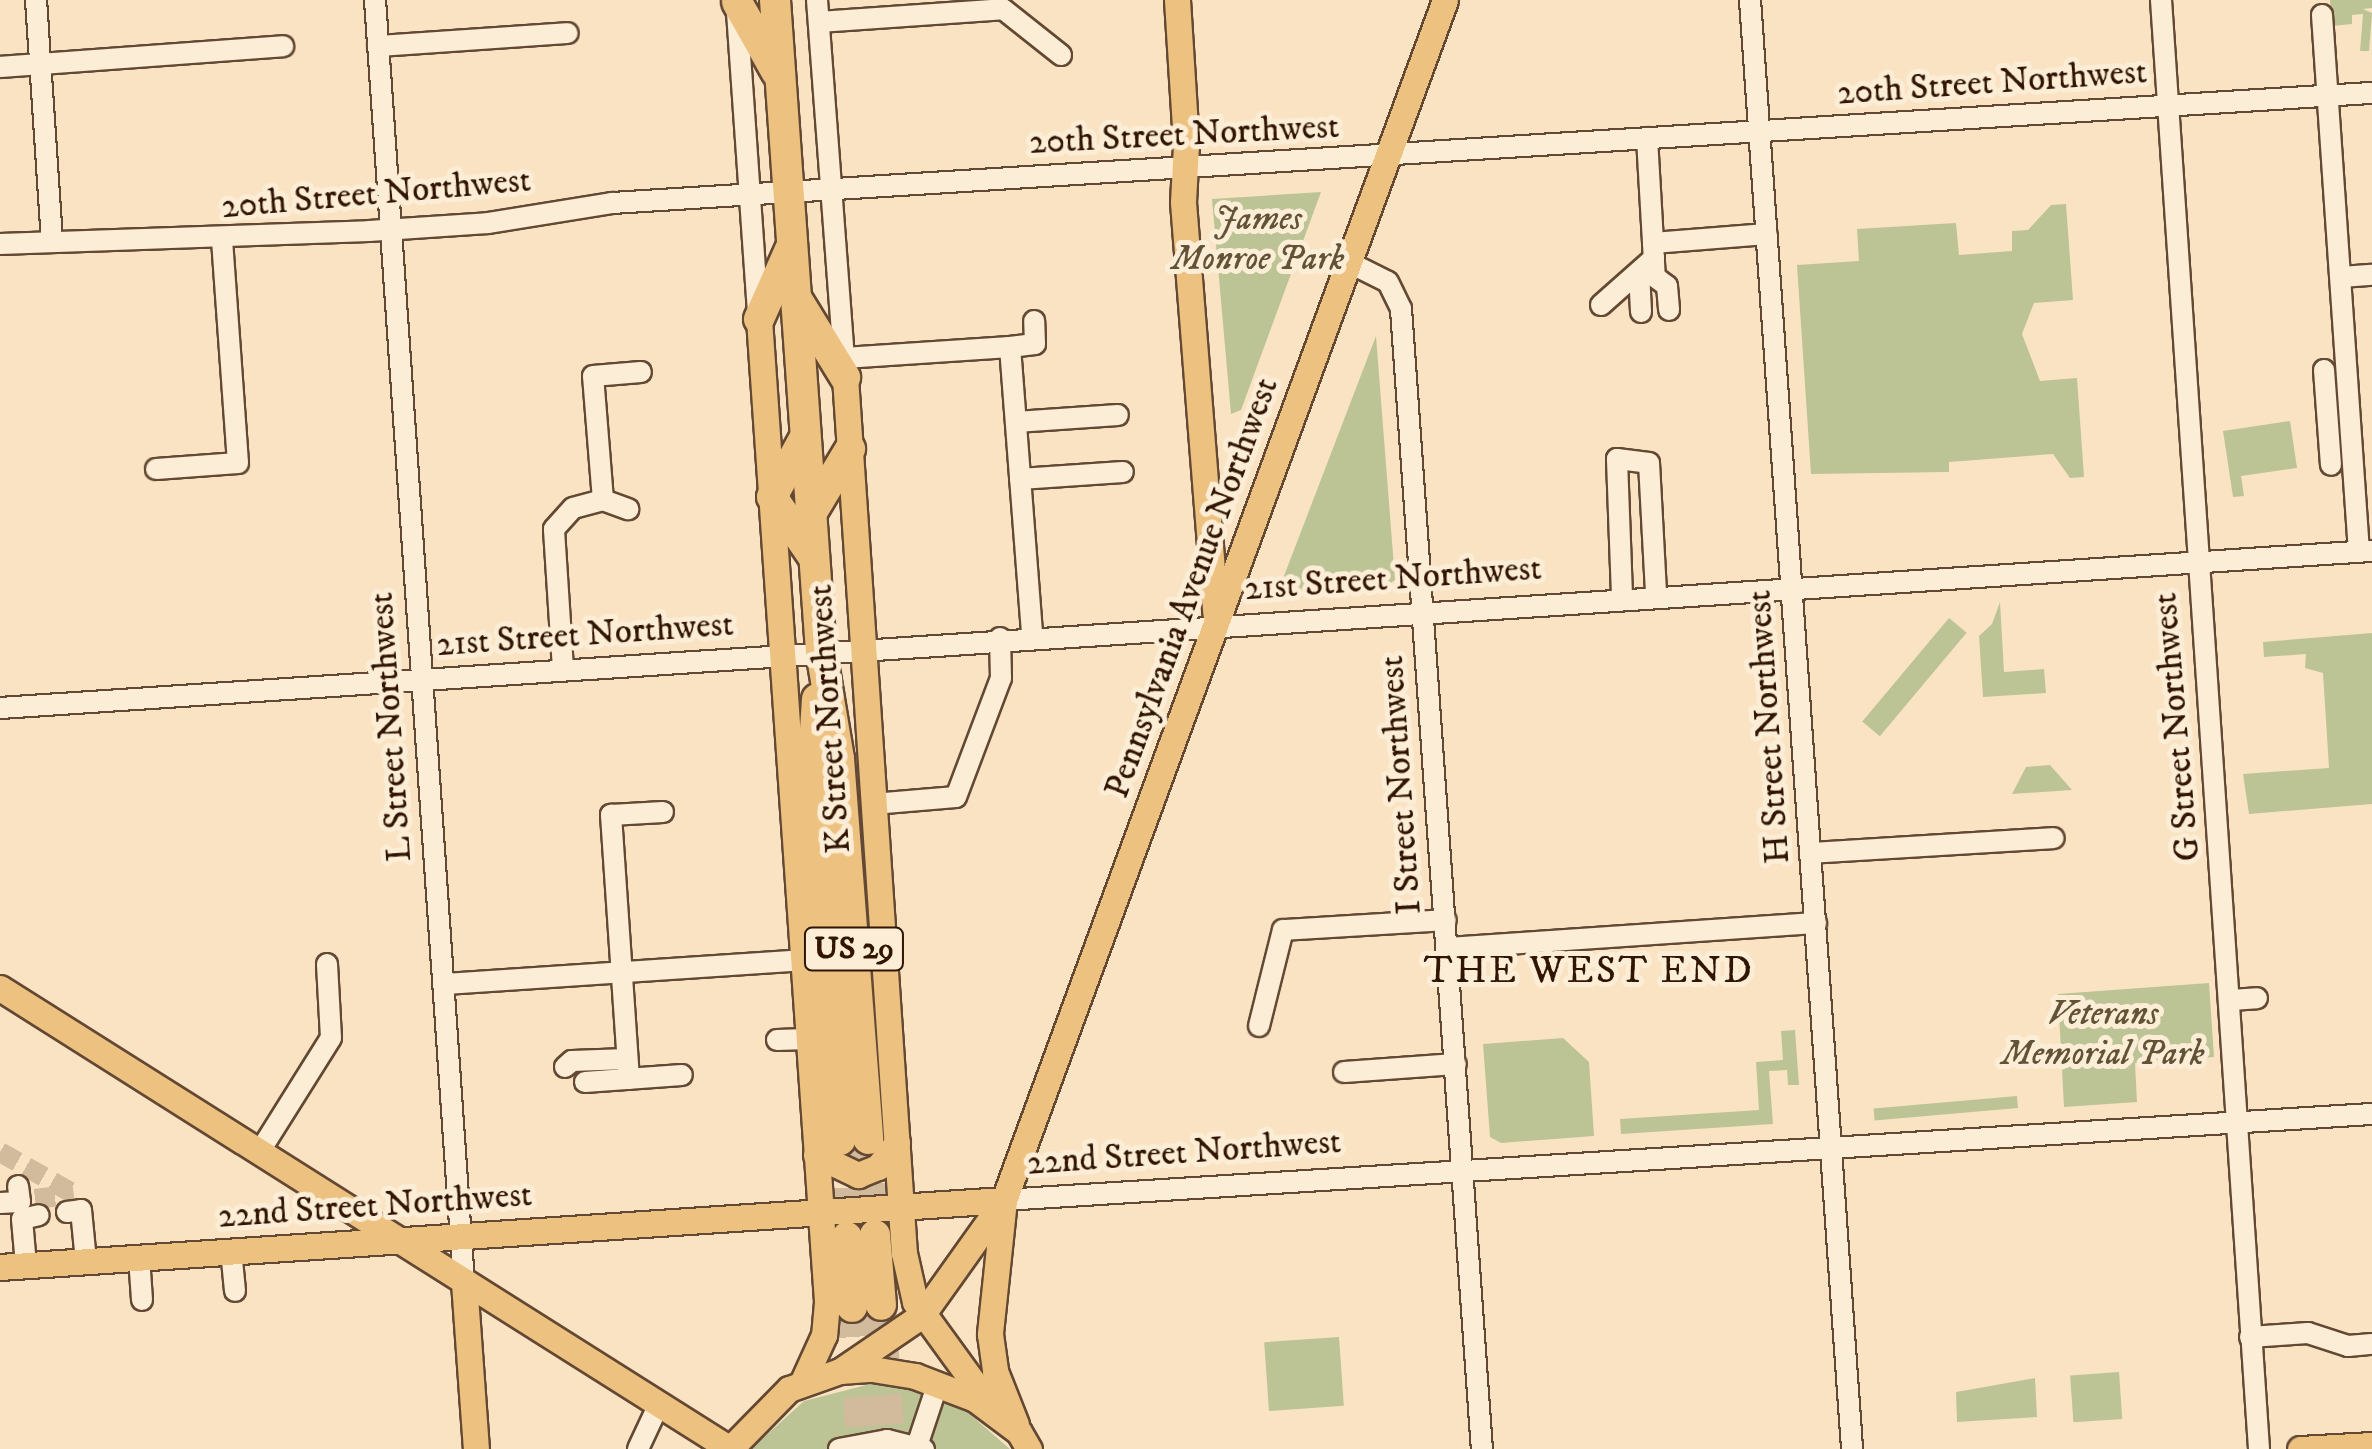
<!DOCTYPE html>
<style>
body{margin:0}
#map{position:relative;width:2372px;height:1449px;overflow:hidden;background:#fae3c2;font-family:"IM FELL DW Pica",serif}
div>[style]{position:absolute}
.green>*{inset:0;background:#bcc495;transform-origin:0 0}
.minor-tunnel>*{height:20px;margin-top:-10px;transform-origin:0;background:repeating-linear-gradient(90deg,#d2ba9c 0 20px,transparent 0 30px)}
.highway-tunnel>*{height:30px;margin-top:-15px;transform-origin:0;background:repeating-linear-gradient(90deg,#d2ba9c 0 30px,transparent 0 45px)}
.roads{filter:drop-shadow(2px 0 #634833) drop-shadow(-2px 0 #634833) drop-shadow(0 2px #634833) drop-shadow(0 -2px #634833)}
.minor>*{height:20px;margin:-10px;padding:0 10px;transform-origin:10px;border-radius:10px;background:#fcedd7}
.major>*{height:25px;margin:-12.5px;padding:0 12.5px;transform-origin:12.5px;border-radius:12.5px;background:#edc281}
.highway>*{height:30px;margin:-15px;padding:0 15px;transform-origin:15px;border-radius:15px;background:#edc281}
span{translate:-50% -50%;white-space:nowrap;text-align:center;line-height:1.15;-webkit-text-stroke:10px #fcedd7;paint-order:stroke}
.shield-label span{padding:2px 8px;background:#fcedd7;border:2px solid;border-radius:8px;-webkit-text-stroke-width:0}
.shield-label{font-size:32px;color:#311503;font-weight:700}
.street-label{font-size:35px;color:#311503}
.park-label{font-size:35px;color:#625236;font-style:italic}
.neighbourhood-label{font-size:38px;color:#311503;letter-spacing:2.5px}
</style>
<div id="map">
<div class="green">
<div style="clip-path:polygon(2330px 0,2372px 0,2372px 8px,2363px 9px,2372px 13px,2369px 51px,2360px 51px,2363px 14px,2352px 15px,2352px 24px,2332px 26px)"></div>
<div style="clip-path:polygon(1321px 192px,1241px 410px,1231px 414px,1212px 199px)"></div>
<div style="clip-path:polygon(2066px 204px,2073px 300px,2034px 303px,2022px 334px,2040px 381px,2077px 378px,2084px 477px,2070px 478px,2053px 454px,1949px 462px,1949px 472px,1811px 474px,1797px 265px,1859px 261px,1857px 229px,1956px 223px,1959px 255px,2012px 251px,2012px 231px,2028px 230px,2051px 205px)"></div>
<div style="clip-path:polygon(1376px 336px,1395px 580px,1385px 587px,1285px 593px,1279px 589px)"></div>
<div style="clip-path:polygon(2290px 421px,2297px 468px,2241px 476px,2244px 496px,2233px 497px,2223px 431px)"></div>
<div style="clip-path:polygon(2000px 602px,2004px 672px,2044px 669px,2046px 693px,1983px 697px,1979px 636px,1992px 624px)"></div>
<div style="left:1949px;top:618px;width:23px;height:135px;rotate:40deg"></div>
<div style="clip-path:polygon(2372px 633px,2372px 804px,2249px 814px,2243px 774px,2329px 768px,2323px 673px,2305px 668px,2306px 654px,2264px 657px,2263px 642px)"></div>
<div style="clip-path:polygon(2050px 765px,2072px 790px,2012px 794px,2026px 767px)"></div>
<div style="clip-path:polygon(2209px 983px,2214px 1057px,2135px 1063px,2137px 1102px,2064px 1107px,2058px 994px)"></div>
<div style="clip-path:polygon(1795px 1030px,1799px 1085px,1788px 1085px,1787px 1070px,1769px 1071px,1773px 1124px,1621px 1134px,1620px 1119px,1759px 1110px,1756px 1062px,1783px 1060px,1781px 1031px)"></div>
<div style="clip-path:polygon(1563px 1038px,1589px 1062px,1594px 1136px,1501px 1143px,1490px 1137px,1483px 1044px)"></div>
<div style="left:2017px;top:1096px;width:12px;height:144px;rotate:85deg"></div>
<div style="left:1339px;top:1337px;width:69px;height:75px;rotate:86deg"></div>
<div style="left:2119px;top:1372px;width:47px;height:49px;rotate:86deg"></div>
<div style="clip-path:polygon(2035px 1378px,2037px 1417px,1957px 1422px,1956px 1392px)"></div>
<div style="clip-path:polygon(878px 1382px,952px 1399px,1010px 1449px,751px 1449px,804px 1401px)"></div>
</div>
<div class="minor-tunnel">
<div style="left:0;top:1152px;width:85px;rotate:29.6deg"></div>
<div style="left:35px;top:1199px;width:39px;rotate:-7deg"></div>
</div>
<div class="highway-tunnel">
<div style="left:868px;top:1139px;width:96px;rotate:85.8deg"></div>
<div style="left:840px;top:1143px;width:94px;rotate:85.7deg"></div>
<div style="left:881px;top:1305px;width:144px;rotate:86.4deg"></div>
<div style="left:852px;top:1307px;width:142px;rotate:86deg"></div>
</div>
<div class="roads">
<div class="minor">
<div style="left:36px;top:0;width:242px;rotate:86.2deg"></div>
<div style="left:375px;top:0;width:1285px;rotate:86.03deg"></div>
<div style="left:817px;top:0;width:373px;rotate:85.7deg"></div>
<div style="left:1750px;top:0;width:1453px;rotate:85.97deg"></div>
<div style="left:2161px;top:0;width:1452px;rotate:86.13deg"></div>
<div style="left:737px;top:12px;width:301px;rotate:86deg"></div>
<div style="left:2322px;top:15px;width:538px;rotate:86.06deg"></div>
<div style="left:819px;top:22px;width:184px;rotate:-4deg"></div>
<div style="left:1003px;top:9px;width:74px;rotate:38.4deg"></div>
<div style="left:378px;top:46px;width:190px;rotate:-3.9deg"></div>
<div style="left:0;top:67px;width:284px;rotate:-4.2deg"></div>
<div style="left:1647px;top:138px;width:105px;rotate:86.7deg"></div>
<div style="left:1653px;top:243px;width:114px;rotate:-4.5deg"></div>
<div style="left:1653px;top:243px;width:34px;rotate:87deg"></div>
<div style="left:1655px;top:277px;width:15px;rotate:37deg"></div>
<div style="left:1667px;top:286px;width:24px;rotate:85deg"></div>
<div style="left:0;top:244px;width:369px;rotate:-2deg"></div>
<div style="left:369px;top:231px;width:119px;rotate:-3.8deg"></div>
<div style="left:488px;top:223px;width:126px;rotate:-9.2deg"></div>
<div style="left:612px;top:203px;width:1763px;rotate:-3.58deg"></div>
<div style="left:1350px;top:263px;width:42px;rotate:26.6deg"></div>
<div style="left:1388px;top:282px;width:30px;rotate:64deg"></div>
<div style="left:1401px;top:309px;width:1143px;rotate:85.94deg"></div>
<div style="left:1639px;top:272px;width:40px;rotate:87.1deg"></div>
<div style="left:2341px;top:277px;width:31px;rotate:-4deg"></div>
<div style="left:1601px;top:305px;width:71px;rotate:-41.6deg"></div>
<div style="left:1010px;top:347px;width:25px;rotate:-7deg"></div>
<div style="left:1035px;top:344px;width:23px;rotate:-92deg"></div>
<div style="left:844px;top:358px;width:166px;rotate:-3.8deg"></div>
<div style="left:1010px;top:347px;width:290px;rotate:85.6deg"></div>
<div style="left:2324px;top:370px;width:95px;rotate:85.8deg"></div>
<div style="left:1016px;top:422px;width:102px;rotate:-3.9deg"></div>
<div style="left:156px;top:469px;width:82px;rotate:-4.2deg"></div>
<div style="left:238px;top:463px;width:224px;rotate:-94.1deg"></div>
<div style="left:1020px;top:479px;width:103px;rotate:-3.9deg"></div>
<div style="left:603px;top:500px;width:124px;rotate:-94.6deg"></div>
<div style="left:593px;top:376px;width:48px;rotate:-4.8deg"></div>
<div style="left:1622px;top:596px;width:137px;rotate:-92.1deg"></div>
<div style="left:1617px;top:459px;width:32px;rotate:7deg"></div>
<div style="left:1649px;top:463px;width:131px;rotate:86.9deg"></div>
<div style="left:563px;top:669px;width:140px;rotate:-93.7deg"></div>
<div style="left:554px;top:529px;width:28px;rotate:-48deg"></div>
<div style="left:573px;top:508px;width:31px;rotate:-15deg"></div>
<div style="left:603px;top:500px;width:27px;rotate:20deg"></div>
<div style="left:0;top:708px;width:2377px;rotate:-3.79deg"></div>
<div style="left:873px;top:804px;width:83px;rotate:-4.8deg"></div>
<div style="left:956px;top:797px;width:127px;rotate:-69.3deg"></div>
<div style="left:1001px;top:678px;width:40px;rotate:-91.4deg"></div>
<div style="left:1810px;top:853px;width:244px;rotate:-3.5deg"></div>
<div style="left:1447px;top:948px;width:370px;rotate:-3.9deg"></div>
<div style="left:444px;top:984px;width:360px;rotate:-3.8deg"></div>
<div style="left:2231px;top:1000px;width:26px;rotate:-4deg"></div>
<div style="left:1259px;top:1026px;width:99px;rotate:-76deg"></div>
<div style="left:1283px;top:930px;width:163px;rotate:-3.5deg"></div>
<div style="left:777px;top:1040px;width:31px;rotate:-2deg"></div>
<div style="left:565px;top:1067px;width:9px;rotate:-41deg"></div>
<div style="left:572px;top:1061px;width:55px;rotate:-2.1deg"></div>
<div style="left:1344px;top:1072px;width:112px;rotate:-4.1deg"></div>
<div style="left:629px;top:1079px;width:265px;rotate:-93.9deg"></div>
<div style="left:611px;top:815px;width:52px;rotate:-3.3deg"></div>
<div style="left:585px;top:1082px;width:97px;rotate:-4.1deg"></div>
<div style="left:260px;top:1151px;width:133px;rotate:-57.9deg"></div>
<div style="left:331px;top:1038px;width:74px;rotate:-93.1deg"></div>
<div style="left:1004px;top:1200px;width:1371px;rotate:-3.6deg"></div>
<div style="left:0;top:1203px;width:20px;rotate:-3deg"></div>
<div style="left:20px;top:1202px;width:16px;rotate:-97deg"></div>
<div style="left:67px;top:1212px;width:14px;rotate:-8deg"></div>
<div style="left:81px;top:1210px;width:51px;rotate:84.4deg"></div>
<div style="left:231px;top:1250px;width:41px;rotate:84.4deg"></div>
<div style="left:139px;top:1257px;width:43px;rotate:86deg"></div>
<div style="left:26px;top:1265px;width:46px;rotate:-95deg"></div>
<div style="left:22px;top:1219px;width:17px;rotate:-13deg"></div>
<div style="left:2250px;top:1337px;width:58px;rotate:-3.9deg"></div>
<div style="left:2308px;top:1333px;width:42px;rotate:18deg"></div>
<div style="left:2348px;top:1346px;width:24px;rotate:-5deg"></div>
<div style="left:917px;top:1446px;width:57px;rotate:-71.6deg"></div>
<div style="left:638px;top:1449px;width:50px;rotate:-65deg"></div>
<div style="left:839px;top:1449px;width:49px;rotate:-10.6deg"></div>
<div style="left:887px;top:1440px;width:38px;rotate:14deg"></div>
</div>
<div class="major">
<div style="left:1177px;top:0;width:145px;rotate:86.4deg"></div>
<div style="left:1186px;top:145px;width:57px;rotate:93deg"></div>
<div style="left:1183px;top:202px;width:412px;rotate:85.5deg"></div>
<div style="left:759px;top:319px;width:985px;rotate:86.04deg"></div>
<div style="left:827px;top:1302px;width:33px;rotate:95deg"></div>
<div style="left:824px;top:1335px;width:51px;rotate:114.5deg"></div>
<div style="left:845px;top:377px;width:878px;rotate:86.15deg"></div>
<div style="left:904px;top:1253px;width:50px;rotate:77.3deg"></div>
<div style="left:915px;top:1302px;width:131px;rotate:54deg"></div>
<div style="left:0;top:988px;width:863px;rotate:32.27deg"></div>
<div style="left:816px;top:1155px;width:47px;rotate:25.5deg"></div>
<div style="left:858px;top:1175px;width:22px;rotate:-22deg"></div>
<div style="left:878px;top:1167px;width:31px;rotate:-52deg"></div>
<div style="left:1004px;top:1200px;width:135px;rotate:96deg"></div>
<div style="left:990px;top:1334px;width:37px;rotate:82deg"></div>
<div style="left:995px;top:1371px;width:57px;rotate:68.4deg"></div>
<div style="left:0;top:1267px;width:1006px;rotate:-3.82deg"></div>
<div style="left:464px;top:1282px;width:167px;rotate:85.9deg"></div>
<div style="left:840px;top:1371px;width:99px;rotate:-34.3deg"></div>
<div style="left:922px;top:1315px;width:141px;rotate:-54.5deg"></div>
<div style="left:1004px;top:1200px;width:1278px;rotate:-69.82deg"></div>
<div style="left:730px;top:1449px;width:84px;rotate:-45.5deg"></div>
<div style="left:789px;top:1389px;width:54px;rotate:-19.4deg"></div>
<div style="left:840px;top:1371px;width:32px;rotate:-4deg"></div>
<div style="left:872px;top:1369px;width:44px;rotate:9.2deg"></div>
<div style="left:915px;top:1376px;width:64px;rotate:21deg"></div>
<div style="left:975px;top:1399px;width:55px;rotate:36.9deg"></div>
<div style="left:1019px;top:1432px;width:20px;rotate:60deg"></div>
<div style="left:2300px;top:1449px;width:72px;rotate:-3.2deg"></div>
</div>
<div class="highway">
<div style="left:775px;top:0;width:653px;rotate:85.96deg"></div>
<div style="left:821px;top:651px;width:109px;rotate:80.5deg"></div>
<div style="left:839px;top:759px;width:381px;rotate:85.6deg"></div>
<div style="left:737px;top:2px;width:81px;rotate:60.6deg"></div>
<div style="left:797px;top:299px;width:92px;rotate:58.4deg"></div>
<div style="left:759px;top:319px;width:79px;rotate:-66deg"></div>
<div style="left:805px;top:437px;width:68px;rotate:118.8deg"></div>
<div style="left:772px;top:497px;width:70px;rotate:55.4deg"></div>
<div style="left:811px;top:514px;width:76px;rotate:-59deg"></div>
<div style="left:817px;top:699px;width:62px;rotate:93.7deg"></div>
<div style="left:813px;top:761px;width:380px;rotate:85.9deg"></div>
<div style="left:875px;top:1235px;width:70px;rotate:85.1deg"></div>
<div style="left:847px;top:1237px;width:70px;rotate:85.9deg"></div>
</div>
</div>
<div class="shield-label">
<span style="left:854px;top:949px">US 29</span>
</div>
<div class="street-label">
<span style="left:1992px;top:83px;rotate:-4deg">20th Street Northwest</span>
<span style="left:1184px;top:135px;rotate:-3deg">20th Street Northwest</span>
<span style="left:376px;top:194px;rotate:-5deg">20th Street Northwest</span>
<span style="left:1393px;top:579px;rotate:-4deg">21st Street Northwest</span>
<span style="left:1192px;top:588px;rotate:-70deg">Pennsylvania Avenue Northwest</span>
<span style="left:585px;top:635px;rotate:-4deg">21st Street Northwest</span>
<span style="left:830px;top:719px;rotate:-94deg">K Street Northwest</span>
<span style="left:391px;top:727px;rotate:-94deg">L Street Northwest</span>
<span style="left:1769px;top:727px;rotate:-94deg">H Street Northwest</span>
<span style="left:2177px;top:727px;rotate:-95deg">G Street Northwest</span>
<span style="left:1401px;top:785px;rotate:-94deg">I Street Northwest</span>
<span style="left:1184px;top:1153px;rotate:-4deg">22nd Street Northwest</span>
<span style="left:375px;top:1206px;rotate:-4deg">22nd Street Northwest</span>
</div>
<div class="park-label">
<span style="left:1258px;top:239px">James<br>Monroe Park</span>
<span style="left:2103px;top:1034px">Veterans<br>Memorial Park</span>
</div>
<div class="neighbourhood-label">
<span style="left:1589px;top:972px">THE WEST END</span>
</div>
</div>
